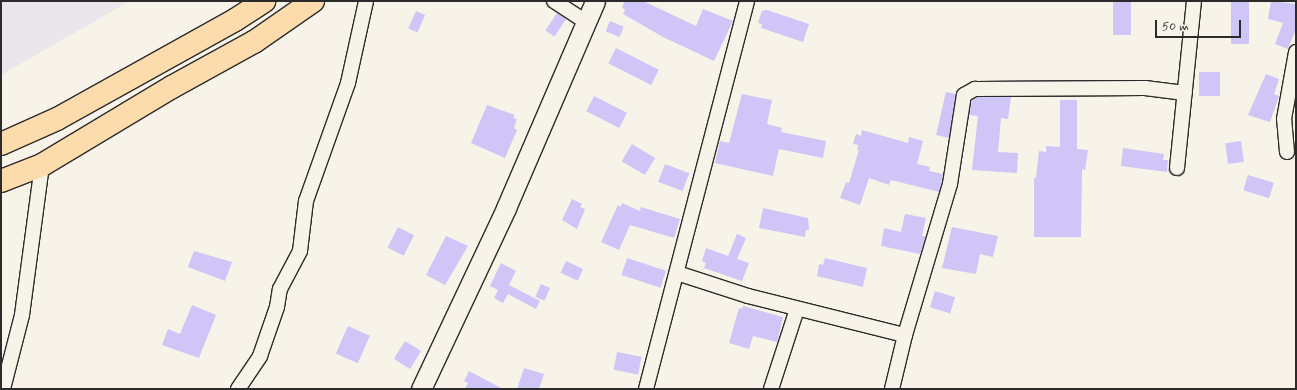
<!DOCTYPE html>
<style>
body{margin:0}
#map{position:relative;width:1297px;height:390px;overflow:hidden;background:#f7f3e8;font-family:Mynerve,sans-serif}
div>[style]{position:absolute}
.built>*{inset:0;background:#ebe5ec}
.building>*{inset:0;background:#cfc5f7;transform-origin:0 0}
.roads{filter:drop-shadow(1px 0 #2b2b2b) drop-shadow(-1px 0 #2b2b2b) drop-shadow(0 1px #2b2b2b) drop-shadow(0 -1px #2b2b2b)}
.street>*{height:14px;margin:-7px;padding:0 7px;transform-origin:7px;border-radius:7px;background:#f7f3e8}
.secondary>*{height:19px;margin:-9.5px;padding:0 9.5px;transform-origin:9.5px;border-radius:9.5px;background:#f7f3e8}
.highway>*{height:22px;margin:-11px;padding:0 11px;transform-origin:11px;border-radius:11px;background:#fcdcac}
span{translate:-50% -50%;white-space:nowrap;text-align:center;line-height:1.15;-webkit-text-stroke:3.5px #f7f3e8;paint-order:stroke}
.frame{position:absolute;inset:0;border:2px solid #2b2b2b;pointer-events:none}
.scale{position:absolute;left:1155px;top:20px;width:86px;height:18px;box-sizing:border-box;border:2px solid #2b2b2b;border-top:0;padding-left:5px;font-size:12px;line-height:14px;white-space:nowrap;color:#2b2b2b;-webkit-text-stroke:3px #f7f3e8;paint-order:stroke}
</style>
<div id="map">
<div class="built">
<div style="clip-path:polygon(1px 1px,130px 1px,1px 75px)"></div>
</div>
<div class="building">
<div style="clip-path:polygon(625px 1px,643px 1px,696px 26px,703px 9px,733px 21px,714px 61px,663px 37px,623px 14px,625px 10px,622px 7px)"></div>
<div style="left:1113px;top:1px;width:18px;height:34px"></div>
<div style="left:1231px;top:1px;width:18px;height:43px"></div>
<div style="clip-path:polygon(1271px 1px,1296px 4px,1296px 29px,1288px 49px,1275px 44px,1283px 23px,1268px 19px)"></div>
<div style="clip-path:polygon(767px 10px,809px 24px,803px 42px,761px 28px,762px 24px,758px 23px,762px 11px)"></div>
<div style="left:416px;top:11px;width:10px;height:19px;rotate:24deg"></div>
<div style="left:557px;top:13px;width:11px;height:21px;rotate:34deg"></div>
<div style="left:610px;top:21px;width:15px;height:11px;rotate:23deg"></div>
<div style="left:616px;top:48px;width:48px;height:17px;rotate:27deg"></div>
<div style="left:1199px;top:72px;width:21px;height:24px"></div>
<div style="clip-path:polygon(1266px 74px,1279px 79px,1274px 94px,1279px 96px,1270px 122px,1248px 115px)"></div>
<div style="clip-path:polygon(946px 92px,956px 94px,949px 138px,936px 135px)"></div>
<div style="clip-path:polygon(742px 94px,772px 100px,767px 124px,782px 128px,781px 132px,826px 141px,823px 158px,779px 149px,773px 176px,715px 163px,720px 141px,729px 143px)"></div>
<div style="left:594px;top:96px;width:37px;height:17px;rotate:27deg"></div>
<div style="clip-path:polygon(977px 97px,1011px 97px,1008px 119px,1001px 118px,998px 152px,1018px 153px,1017px 173px,972px 170px,978px 116px,969px 115px,972px 100px)"></div>
<div style="clip-path:polygon(1060px 100px,1077px 100px,1077px 149px,1088px 150px,1085px 170px,1082px 169px,1081px 237px,1034px 237px,1034px 178px,1036px 178px,1039px 151px,1046px 152px,1046px 146px,1060px 147px)"></div>
<div style="clip-path:polygon(487px 105px,515px 115px,513px 118px,517px 119px,514px 128px,517px 130px,505px 158px,471px 143px)"></div>
<div style="clip-path:polygon(862px 130px,908px 143px,909px 137px,923px 141px,917px 164px,930px 167px,929px 171px,943px 174px,939px 192px,891px 180px,889px 185px,869px 178px,860px 205px,840px 198px,846px 182px,849px 183px,859px 150px,857px 150px,858px 145px,853px 144px,856px 134px,861px 136px)"></div>
<div style="left:1241px;top:141px;width:21px;height:16px;rotate:82deg"></div>
<div style="left:632px;top:144px;width:27px;height:20px;rotate:31deg"></div>
<div style="clip-path:polygon(1123px 148px,1164px 154px,1163px 160px,1168px 160px,1167px 172px,1121px 166px)"></div>
<div style="left:665px;top:164px;width:26px;height:19px;rotate:21deg"></div>
<div style="left:1248px;top:175px;width:27px;height:16px;rotate:17deg"></div>
<div style="clip-path:polygon(572px 199px,582px 204px,580px 207px,585px 209px,577px 229px,562px 220px)"></div>
<div style="clip-path:polygon(622px 203px,640px 211px,641px 207px,680px 219px,674px 238px,630px 225px,619px 250px,601px 242px,618px 205px,621px 207px)"></div>
<div style="clip-path:polygon(763px 208px,808px 218px,809px 230px,806px 230px,805px 237px,759px 228px)"></div>
<div style="clip-path:polygon(905px 214px,926px 218px,922px 236px,926px 236px,920px 254px,881px 246px,884px 228px,901px 232px)"></div>
<div style="left:398px;top:227px;width:18px;height:23px;rotate:27deg"></div>
<div style="clip-path:polygon(952px 227px,998px 236px,993px 257px,980px 254px,976px 274px,942px 268px)"></div>
<div style="clip-path:polygon(737px 234px,746px 238px,737px 259px,749px 263px,742px 281px,704px 268px,706px 263px,702px 261px,706px 248px,728px 256px)"></div>
<div style="clip-path:polygon(446px 236px,468px 246px,445px 285px,426px 275px)"></div>
<div style="clip-path:polygon(194px 251px,232px 262px,225px 281px,188px 267px)"></div>
<div style="left:627px;top:258px;width:41px;height:18px;rotate:18deg"></div>
<div style="clip-path:polygon(825px 258px,867px 268px,863px 287px,817px 276px,819px 264px,823px 265px)"></div>
<div style="left:566px;top:261px;width:19px;height:13px;rotate:25deg"></div>
<div style="clip-path:polygon(501px 263px,516px 271px,509px 285px,540px 301px,536px 309px,508px 294px,503px 303px,494px 298px,498px 290px,490px 286px)"></div>
<div style="left:541px;top:284px;width:10px;height:14px;rotate:24deg"></div>
<div style="left:935px;top:291px;width:21px;height:17px;rotate:17deg"></div>
<div style="clip-path:polygon(192px 305px,216px 315px,199px 358px,162px 345px,168px 329px,180px 334px)"></div>
<div style="clip-path:polygon(743px 306px,783px 317px,777px 342px,753px 336px,749px 349px,729px 343px,739px 308px,742px 309px)"></div>
<div style="left:348px;top:326px;width:24px;height:30px;rotate:24deg"></div>
<div style="left:405px;top:341px;width:19px;height:21px;rotate:32deg"></div>
<div style="left:617px;top:352px;width:25px;height:18px;rotate:11deg"></div>
<div style="clip-path:polygon(524px 368px,544px 374px,539px 389px,517px 389px)"></div>
<div style="clip-path:polygon(469px 371px,503px 389px,465px 389px,468px 383px,464px 381px)"></div>
</div>
<div class="roads">
<div class="street">
<div style="left:554px;top:1px;width:38px;rotate:33deg"></div>
<div style="left:1287px;top:152px;width:33px;rotate:-95deg"></div>
<div style="left:1284px;top:119px;width:68px;rotate:-79.8deg"></div>
<div style="left:1177px;top:168px;width:168px;rotate:-84.2deg"></div>
<div style="left:677px;top:273px;width:75px;rotate:17.9deg"></div>
<div style="left:748px;top:296px;width:162px;rotate:14deg"></div>
<div style="left:3px;top:389px;width:76px;rotate:-75.6deg"></div>
<div style="left:22px;top:315px;width:151px;rotate:-82.4deg"></div>
<div style="left:238px;top:389px;width:40px;rotate:-56deg"></div>
<div style="left:260px;top:356px;width:52px;rotate:-70.9deg"></div>
<div style="left:277px;top:307px;width:18px;rotate:-81deg"></div>
<div style="left:280px;top:289px;width:43px;rotate:-62.2deg"></div>
<div style="left:300px;top:251px;width:50px;rotate:-83.2deg"></div>
<div style="left:306px;top:201px;width:125px;rotate:-70.4deg"></div>
<div style="left:348px;top:83px;width:84px;rotate:-77.6deg"></div>
<div style="left:646px;top:389px;width:401px;rotate:-75.4deg"></div>
<div style="left:771px;top:389px;width:84px;rotate:-72deg"></div>
<div style="left:892px;top:389px;width:56px;rotate:-76.5deg"></div>
<div style="left:905px;top:335px;width:158px;rotate:-73.4deg"></div>
<div style="left:950px;top:184px;width:90px;rotate:-81.1deg"></div>
<div style="left:964px;top:95px;width:13px;rotate:-29deg"></div>
<div style="left:975px;top:89px;width:170px;rotate:-0.3deg"></div>
<div style="left:1145px;top:88px;width:40px;rotate:7.1deg"></div>
</div>
<div class="secondary">
<div style="left:421px;top:389px;width:200px;rotate:-64.8deg"></div>
<div style="left:506px;top:208px;width:225px;rotate:-66.7deg"></div>
</div>
<div class="highway">
<div style="left:1px;top:144px;width:61px;rotate:-24.1deg"></div>
<div style="left:57px;top:119px;width:204px;rotate:-29.1deg"></div>
<div style="left:235px;top:20px;width:35px;rotate:-33deg"></div>
<div style="left:1px;top:181px;width:44px;rotate:-21.3deg"></div>
<div style="left:42px;top:165px;width:152px;rotate:-31deg"></div>
<div style="left:172px;top:87px;width:94px;rotate:-28.8deg"></div>
<div style="left:254px;top:42px;width:72px;rotate:-34.8deg"></div>
</div>
</div>
<div class="frame"></div>
<div class="scale">50 m</div>
</div>
